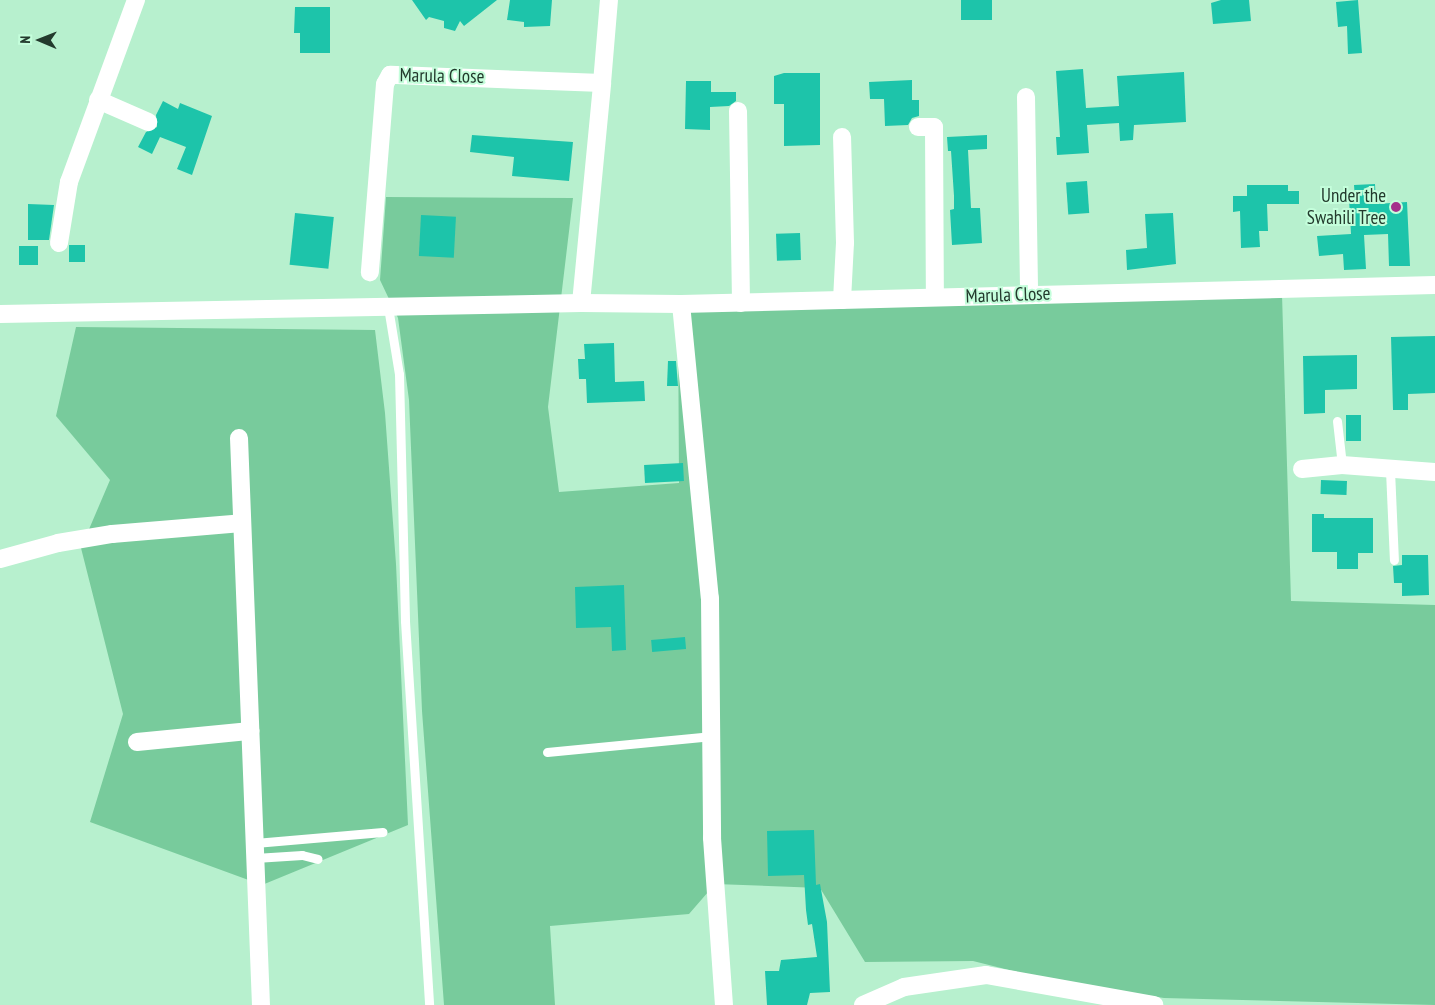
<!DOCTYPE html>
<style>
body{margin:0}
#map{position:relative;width:1435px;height:1005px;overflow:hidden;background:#b7f0ce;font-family:"PT Sans Narrow",sans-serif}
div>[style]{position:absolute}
.green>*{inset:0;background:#78cb9c}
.building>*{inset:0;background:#1dc4aa;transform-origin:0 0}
.service>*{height:9px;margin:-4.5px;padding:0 4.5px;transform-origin:4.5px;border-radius:4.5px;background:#fff}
.minor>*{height:18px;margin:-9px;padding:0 9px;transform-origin:9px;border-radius:9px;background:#fff}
.dots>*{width:14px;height:14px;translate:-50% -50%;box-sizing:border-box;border:2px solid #c4fedb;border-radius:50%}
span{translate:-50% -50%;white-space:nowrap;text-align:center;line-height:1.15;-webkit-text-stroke:4px #c4fedb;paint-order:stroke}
.street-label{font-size:19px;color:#233a2d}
.poi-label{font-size:19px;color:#233a2d}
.right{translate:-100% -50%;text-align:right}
.north{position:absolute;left:15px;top:15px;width:50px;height:50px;-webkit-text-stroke:4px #c4fedb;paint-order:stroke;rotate:271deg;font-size:14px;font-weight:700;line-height:20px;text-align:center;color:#233a2d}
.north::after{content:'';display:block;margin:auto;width:18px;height:22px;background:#233a2d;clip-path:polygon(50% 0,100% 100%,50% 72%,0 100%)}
</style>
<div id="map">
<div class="green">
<div style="clip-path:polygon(386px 197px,573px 198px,548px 407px,559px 492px,679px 483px,678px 309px,1282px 294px,1291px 601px,1435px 605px,1435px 1005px,1164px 998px,1057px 982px,973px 961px,865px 962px,820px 888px,715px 884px,689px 914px,550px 926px,555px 1005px,444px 1005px,422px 711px,409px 400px,398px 318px,380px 280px)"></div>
<div style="clip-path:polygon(76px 327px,375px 330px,385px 413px,396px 564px,408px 825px,262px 885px,90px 822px,123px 714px,81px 548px,110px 480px,56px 416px)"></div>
</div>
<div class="building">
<div style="clip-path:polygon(412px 0,497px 0,464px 26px,460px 21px,455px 31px,444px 28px,444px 21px,429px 17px,426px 20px)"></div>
<div style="clip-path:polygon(510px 0,552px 0,550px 26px,524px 27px,524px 22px,507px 20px)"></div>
<div style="left:961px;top:0;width:31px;height:20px"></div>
<div style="clip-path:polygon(1221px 0,1249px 0,1251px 21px,1213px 24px,1211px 3px)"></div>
<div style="clip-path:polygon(1358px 0,1362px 53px,1348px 54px,1347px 26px,1338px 27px,1336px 2px)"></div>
<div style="clip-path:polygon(295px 7px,330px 7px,330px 53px,300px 53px,300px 33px,294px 33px)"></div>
<div style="clip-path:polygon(1083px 69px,1086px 108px,1119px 106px,1117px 76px,1184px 72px,1186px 122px,1134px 125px,1133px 140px,1120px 141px,1119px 123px,1087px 125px,1089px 153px,1057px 155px,1056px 137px,1060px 137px,1056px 71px)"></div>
<div style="clip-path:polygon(784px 73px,820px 73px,820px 145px,784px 146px,784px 104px,774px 104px,774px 76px)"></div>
<div style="clip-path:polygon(912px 80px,912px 100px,919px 100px,919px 116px,912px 118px,908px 125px,885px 126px,884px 99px,870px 99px,869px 82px)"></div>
<div style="clip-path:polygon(686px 81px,711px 81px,711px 92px,736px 92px,736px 101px,729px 106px,710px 107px,710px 130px,685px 129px)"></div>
<div style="clip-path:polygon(163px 101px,178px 109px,180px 103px,212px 116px,192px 175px,177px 169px,186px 147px,160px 137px,152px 154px,138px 147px,146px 132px,157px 127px,156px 115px)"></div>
<div style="clip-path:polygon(472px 135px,573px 142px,569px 181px,512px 176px,514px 157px,470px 152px)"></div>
<div style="clip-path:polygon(987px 135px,987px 149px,968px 150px,971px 208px,980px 208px,982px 243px,952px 245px,950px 210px,954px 209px,954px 196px,951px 151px,948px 151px,947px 137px)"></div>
<div style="left:1087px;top:181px;width:32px;height:21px;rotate:86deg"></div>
<div style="clip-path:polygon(1375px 184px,1376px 204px,1407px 202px,1410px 266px,1389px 266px,1388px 234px,1364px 235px,1366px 269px,1344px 270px,1343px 254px,1319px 256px,1317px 236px,1351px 234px,1349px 199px,1355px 199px,1354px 185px)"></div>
<div style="clip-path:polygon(1247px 185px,1288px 185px,1288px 191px,1299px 191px,1299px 204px,1267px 204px,1268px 231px,1259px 231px,1260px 247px,1241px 248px,1240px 211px,1233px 212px,1233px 196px,1247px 196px)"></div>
<div style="clip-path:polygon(28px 204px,54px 205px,49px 240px,28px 240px)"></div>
<div style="left:295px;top:213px;width:39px;height:52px;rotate:6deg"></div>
<div style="clip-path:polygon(1173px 213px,1176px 264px,1127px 270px,1126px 250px,1147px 248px,1145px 214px)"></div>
<div style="left:421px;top:215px;width:35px;height:41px;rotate:3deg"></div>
<div style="left:800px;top:233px;width:27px;height:24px;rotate:88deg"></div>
<div style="left:69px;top:245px;width:16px;height:17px"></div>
<div style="left:19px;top:246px;width:19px;height:19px"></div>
<div style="clip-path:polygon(1435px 336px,1435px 393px,1408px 394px,1408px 410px,1393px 410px,1391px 337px)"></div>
<div style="clip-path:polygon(614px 343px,615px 382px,644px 381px,645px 401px,587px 403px,586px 379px,579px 379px,578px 359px,585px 359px,584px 344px)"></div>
<div style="clip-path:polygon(1357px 355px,1357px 389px,1325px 390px,1325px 413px,1304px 414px,1303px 356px)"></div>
<div style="clip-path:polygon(668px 361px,676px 361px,678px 386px,667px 386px)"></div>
<div style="left:1346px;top:415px;width:15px;height:26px"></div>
<div style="left:683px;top:463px;width:18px;height:39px;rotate:87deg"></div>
<div style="left:1321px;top:480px;width:26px;height:14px;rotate:2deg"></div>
<div style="clip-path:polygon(1312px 514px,1324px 514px,1324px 518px,1373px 518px,1373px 553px,1358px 553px,1358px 569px,1337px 569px,1337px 552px,1312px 552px)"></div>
<div style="clip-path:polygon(1402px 555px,1428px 555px,1429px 595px,1402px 596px,1402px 583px,1394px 583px,1393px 566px,1402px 565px)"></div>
<div style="clip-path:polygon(624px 585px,626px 650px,612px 651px,611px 627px,576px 628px,575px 587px)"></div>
<div style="left:685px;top:637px;width:12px;height:34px;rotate:85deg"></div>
<div style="clip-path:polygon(814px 830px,816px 885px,820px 884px,827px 922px,830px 992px,810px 993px,807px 1005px,767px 1005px,765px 971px,779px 971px,781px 960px,817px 957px,812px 924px,808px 925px,806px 910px,804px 875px,768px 876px,767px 831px)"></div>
</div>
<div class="service">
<div style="left:388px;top:307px;width:68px;rotate:80.7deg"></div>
<div style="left:399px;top:374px;width:247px;rotate:88.6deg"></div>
<div style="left:405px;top:621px;width:385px;rotate:86.4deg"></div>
<div style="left:1337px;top:421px;width:44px;rotate:83.5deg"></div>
<div style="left:1390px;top:470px;width:90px;rotate:87.5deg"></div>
<div style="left:547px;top:752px;width:166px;rotate:-5.5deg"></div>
<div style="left:255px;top:843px;width:128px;rotate:-4.9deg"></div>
<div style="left:255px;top:858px;width:47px;rotate:-3.7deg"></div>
<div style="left:302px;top:855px;width:16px;rotate:14deg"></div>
</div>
<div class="minor">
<div style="left:602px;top:83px;width:83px;rotate:-85.2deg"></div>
<div style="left:1026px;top:97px;width:197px;rotate:89.1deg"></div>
<div style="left:98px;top:100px;width:55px;rotate:23.7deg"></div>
<div style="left:738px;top:111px;width:192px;rotate:89.1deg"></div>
<div style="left:918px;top:127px;width:16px"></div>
<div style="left:934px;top:127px;width:170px;rotate:89.7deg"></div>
<div style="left:59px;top:243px;width:62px;rotate:-80.7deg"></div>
<div style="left:69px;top:182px;width:194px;rotate:-69.8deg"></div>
<div style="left:842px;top:300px;width:57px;rotate:-87deg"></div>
<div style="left:845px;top:243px;width:106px;rotate:-91.6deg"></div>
<div style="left:581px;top:303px;width:100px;rotate:0.6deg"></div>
<div style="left:681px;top:304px;width:754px;rotate:-1.44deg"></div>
<div style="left:681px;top:304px;width:295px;rotate:84.4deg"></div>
<div style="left:710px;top:598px;width:240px;rotate:89.5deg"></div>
<div style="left:712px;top:838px;width:167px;rotate:85.9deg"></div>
<div style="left:0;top:314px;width:581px;rotate:-1.08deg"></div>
<div style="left:581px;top:303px;width:221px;rotate:-84.5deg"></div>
<div style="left:602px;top:83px;width:212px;rotate:-177.8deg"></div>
<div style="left:390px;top:75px;width:10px;rotate:119deg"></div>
<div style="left:385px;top:84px;width:189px;rotate:94.6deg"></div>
<div style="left:239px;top:438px;width:567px;rotate:87.78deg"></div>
<div style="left:1302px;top:469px;width:40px;rotate:-5.7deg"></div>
<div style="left:1342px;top:465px;width:93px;rotate:4.3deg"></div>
<div style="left:0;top:559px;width:60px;rotate:-15.4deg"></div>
<div style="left:58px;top:543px;width:55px;rotate:-9.5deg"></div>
<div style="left:112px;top:534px;width:130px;rotate:-4.8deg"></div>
<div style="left:137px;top:742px;width:114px;rotate:-5.6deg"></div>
<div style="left:863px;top:1005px;width:45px;rotate:-23.7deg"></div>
<div style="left:904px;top:987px;width:83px;rotate:-8.3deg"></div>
<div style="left:986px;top:975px;width:171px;rotate:10.1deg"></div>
</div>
<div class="dots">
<div style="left:1396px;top:207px;background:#a5318b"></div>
</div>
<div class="street-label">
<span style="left:442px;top:76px;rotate:1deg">Marula Close</span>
<span style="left:1008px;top:295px;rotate:-2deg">Marula Close</span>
</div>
<div class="poi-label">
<span class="right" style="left:1386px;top:207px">Under the<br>Swahili Tree</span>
</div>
<div class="north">N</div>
</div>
